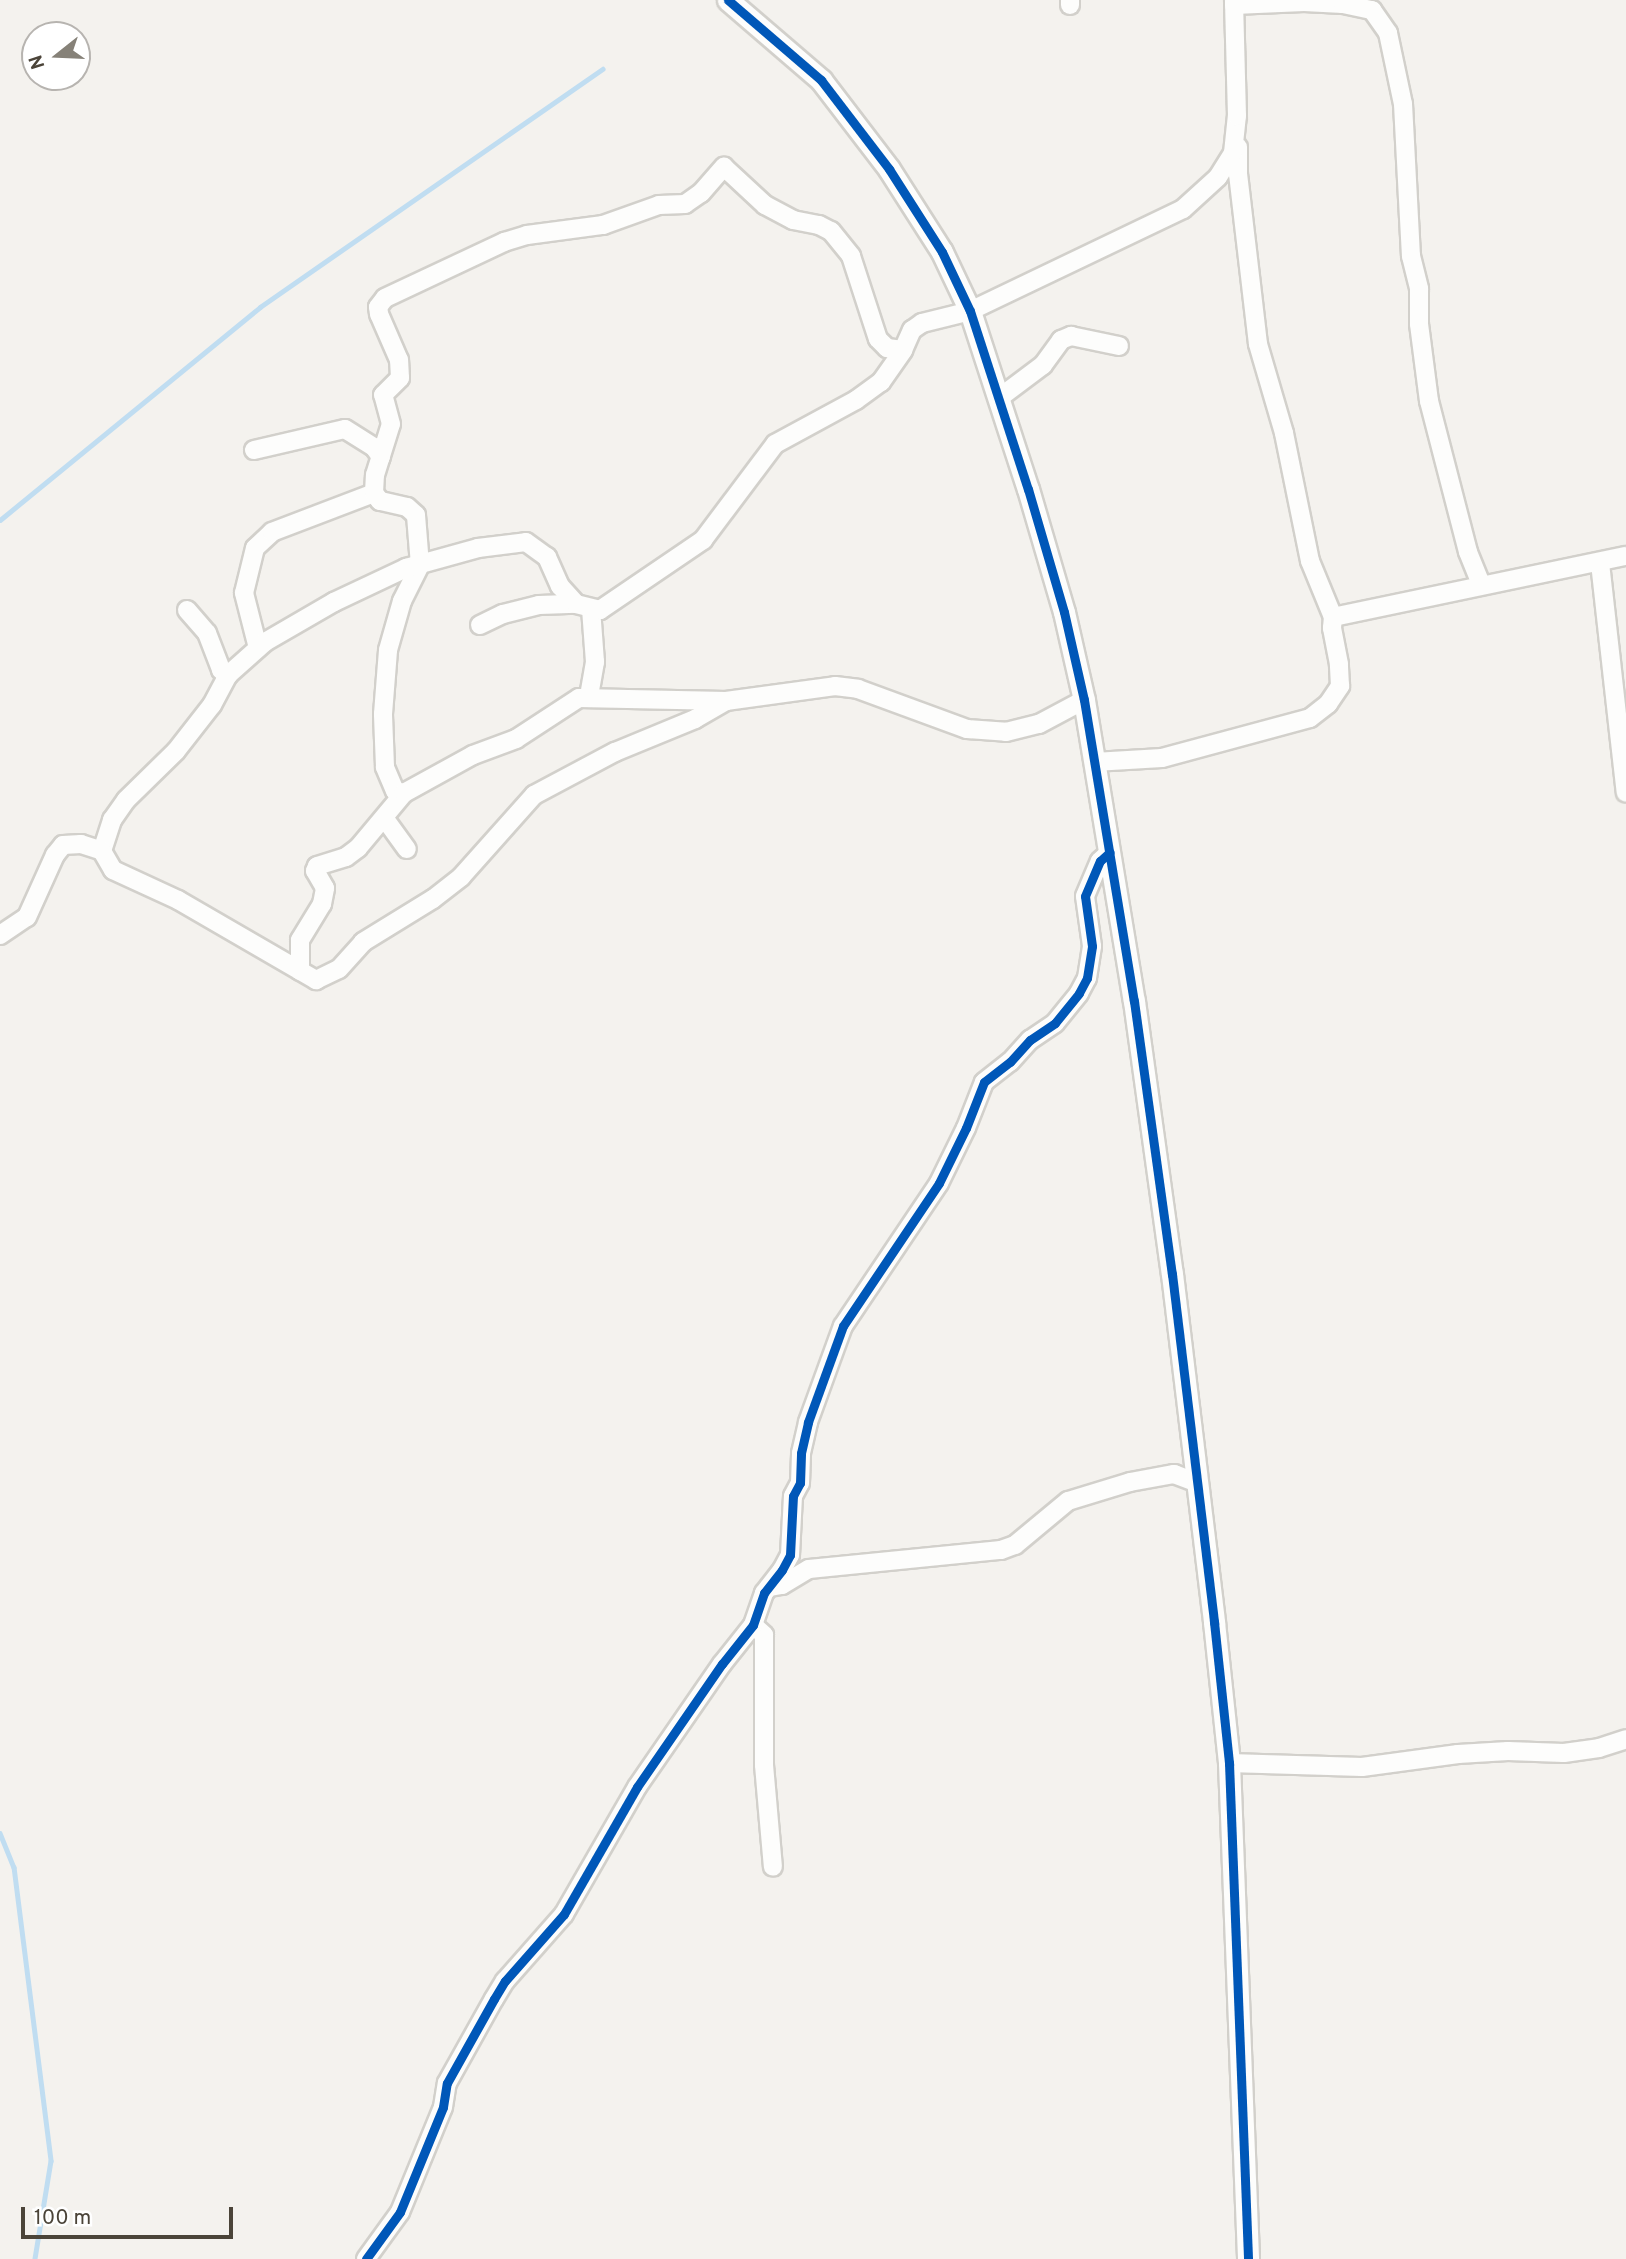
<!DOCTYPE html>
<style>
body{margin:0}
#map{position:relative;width:1626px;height:2259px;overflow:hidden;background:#f4f2ee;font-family:Overpass,sans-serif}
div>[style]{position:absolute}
.stream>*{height:4.5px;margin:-2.25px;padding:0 2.25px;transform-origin:2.25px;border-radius:2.25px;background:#c0ddf1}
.roads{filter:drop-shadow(2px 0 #d2d0cb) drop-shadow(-2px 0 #d2d0cb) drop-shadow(0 2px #d2d0cb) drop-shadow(0 -2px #d2d0cb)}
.minor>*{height:18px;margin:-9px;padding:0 9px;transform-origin:9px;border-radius:9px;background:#fdfdfc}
.tertiary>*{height:21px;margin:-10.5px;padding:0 10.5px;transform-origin:10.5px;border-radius:10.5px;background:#fdfdfc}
.cycleway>*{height:9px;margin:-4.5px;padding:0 4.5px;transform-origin:4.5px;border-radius:4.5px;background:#0057b8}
span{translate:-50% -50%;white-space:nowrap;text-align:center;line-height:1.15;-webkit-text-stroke:6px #fff;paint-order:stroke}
.north{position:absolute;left:21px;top:21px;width:70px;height:70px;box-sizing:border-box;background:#fff;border:2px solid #b7b4b0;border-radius:50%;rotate:252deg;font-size:19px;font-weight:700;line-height:28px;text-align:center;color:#4b4439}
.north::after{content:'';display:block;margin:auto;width:24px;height:32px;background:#868178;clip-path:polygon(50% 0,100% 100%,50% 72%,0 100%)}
.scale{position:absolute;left:21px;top:2207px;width:212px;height:32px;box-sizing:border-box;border:4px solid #4b4439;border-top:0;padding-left:9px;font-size:21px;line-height:24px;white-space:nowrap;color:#4b4439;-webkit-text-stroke:5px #fff;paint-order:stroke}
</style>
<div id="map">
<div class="stream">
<div style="left:0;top:520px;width:336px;rotate:-39.3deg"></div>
<div style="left:260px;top:307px;width:417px;rotate:-34.8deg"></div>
<div style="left:0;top:1833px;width:37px;rotate:68deg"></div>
<div style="left:14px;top:1867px;width:296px;rotate:82.8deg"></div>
<div style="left:51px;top:2161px;width:99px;rotate:99.3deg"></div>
</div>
<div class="roads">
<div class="minor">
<div style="left:1070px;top:0;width:5px;rotate:90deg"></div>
<div style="left:1234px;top:5px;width:70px;rotate:-2.5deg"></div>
<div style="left:1304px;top:2px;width:39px;rotate:3deg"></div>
<div style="left:1343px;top:4px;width:30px;rotate:12deg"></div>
<div style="left:1372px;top:10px;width:28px;rotate:55deg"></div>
<div style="left:1388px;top:33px;width:73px;rotate:78.1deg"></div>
<div style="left:1403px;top:104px;width:152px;rotate:87deg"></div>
<div style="left:1411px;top:256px;width:34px;rotate:76deg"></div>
<div style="left:1419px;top:289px;width:35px;rotate:90deg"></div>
<div style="left:1419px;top:324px;width:78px;rotate:82.6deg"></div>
<div style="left:1429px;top:401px;width:156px;rotate:75.5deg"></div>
<div style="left:1468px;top:552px;width:35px;rotate:68deg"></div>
<div style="left:999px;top:398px;width:55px;rotate:-36.9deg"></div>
<div style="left:1043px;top:365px;width:31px;rotate:-54deg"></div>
<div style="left:1061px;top:340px;width:11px;rotate:-22deg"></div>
<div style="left:1071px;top:336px;width:49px;rotate:11.8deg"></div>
<div style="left:254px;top:450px;width:93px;rotate:-13deg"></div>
<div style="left:345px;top:429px;width:34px;rotate:32deg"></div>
<div style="left:374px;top:447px;width:12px;rotate:55deg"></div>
<div style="left:1600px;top:563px;width:231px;rotate:83.6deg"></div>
<div style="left:187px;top:610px;width:30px;rotate:49deg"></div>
<div style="left:207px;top:633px;width:40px;rotate:69deg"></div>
<div style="left:221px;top:670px;width:9px;rotate:36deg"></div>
<div style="left:1333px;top:617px;width:299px;rotate:-11.8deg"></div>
<div style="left:480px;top:625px;width:25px;rotate:-26deg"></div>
<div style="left:503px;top:614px;width:37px;rotate:-14deg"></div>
<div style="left:539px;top:605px;width:37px;rotate:-2deg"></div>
<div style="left:258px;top:648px;width:57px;rotate:-104.3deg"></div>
<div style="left:244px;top:593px;width:46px;rotate:-76.3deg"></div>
<div style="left:255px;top:548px;width:23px;rotate:-43deg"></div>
<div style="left:272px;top:532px;width:109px;rotate:-20.9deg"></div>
<div style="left:589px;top:696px;width:35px;rotate:-80deg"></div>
<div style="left:595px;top:662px;width:53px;rotate:-94.3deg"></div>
<div style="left:1094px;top:762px;width:68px;rotate:-3.4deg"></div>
<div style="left:1162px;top:758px;width:153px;rotate:-15.1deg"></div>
<div style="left:1310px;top:718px;width:23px;rotate:-38deg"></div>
<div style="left:1328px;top:704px;width:22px;rotate:-56deg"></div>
<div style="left:1340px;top:686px;width:22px;rotate:-93deg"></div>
<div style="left:1339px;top:664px;width:37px;rotate:-101deg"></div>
<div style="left:1332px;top:628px;width:11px;rotate:-85deg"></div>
<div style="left:1333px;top:617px;width:61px;rotate:-112.3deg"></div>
<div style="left:1310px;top:561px;width:131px;rotate:-101.5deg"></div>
<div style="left:1284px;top:433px;width:93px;rotate:-106.3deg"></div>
<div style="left:1258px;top:344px;width:171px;rotate:-96.7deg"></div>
<div style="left:1238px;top:174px;width:27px;rotate:-90deg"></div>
<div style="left:404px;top:793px;width:9px;rotate:-167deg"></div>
<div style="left:395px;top:791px;width:26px;rotate:-113deg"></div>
<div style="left:385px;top:767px;width:53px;rotate:-92.2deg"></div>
<div style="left:383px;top:714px;width:64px;rotate:-85.5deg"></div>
<div style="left:388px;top:650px;width:51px;rotate:-74.1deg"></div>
<div style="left:402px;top:601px;width:40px;rotate:-63.4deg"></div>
<div style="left:420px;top:565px;width:50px;rotate:-94.6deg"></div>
<div style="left:416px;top:515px;width:12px;rotate:-138deg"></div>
<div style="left:407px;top:507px;width:28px;rotate:-167deg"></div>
<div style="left:380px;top:501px;width:10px;rotate:-127deg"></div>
<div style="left:374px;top:493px;width:18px;rotate:-87deg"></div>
<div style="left:375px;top:475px;width:53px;rotate:-72.6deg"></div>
<div style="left:391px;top:424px;width:30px;rotate:-105deg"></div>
<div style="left:383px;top:395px;width:24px;rotate:-45deg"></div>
<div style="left:400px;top:378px;width:18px;rotate:-93deg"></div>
<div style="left:399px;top:360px;width:50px;rotate:-113.5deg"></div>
<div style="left:379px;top:314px;width:7px;rotate:-98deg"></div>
<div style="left:378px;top:307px;width:11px;rotate:-52deg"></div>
<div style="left:385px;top:298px;width:132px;rotate:-25.2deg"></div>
<div style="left:504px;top:242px;width:24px;rotate:-17deg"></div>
<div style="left:527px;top:235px;width:77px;rotate:-7.5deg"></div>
<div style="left:603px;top:225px;width:59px;rotate:-19.7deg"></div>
<div style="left:659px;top:205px;width:26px;rotate:-2deg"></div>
<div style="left:685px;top:204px;width:19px;rotate:-35deg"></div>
<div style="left:701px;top:193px;width:35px;rotate:-49deg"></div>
<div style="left:724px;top:167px;width:56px;rotate:42.8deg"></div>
<div style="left:765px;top:205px;width:32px;rotate:28deg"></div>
<div style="left:793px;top:220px;width:26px;rotate:11deg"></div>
<div style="left:819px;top:225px;width:13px;rotate:27deg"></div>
<div style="left:831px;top:231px;width:32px;rotate:51deg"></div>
<div style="left:851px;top:256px;width:87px;rotate:72deg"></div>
<div style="left:878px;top:339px;width:13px;rotate:45deg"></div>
<div style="left:887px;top:348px;width:16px;rotate:7deg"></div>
<div style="left:385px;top:819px;width:37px;rotate:54deg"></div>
<div style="left:102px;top:851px;width:33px;rotate:-72deg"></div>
<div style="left:112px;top:820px;width:24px;rotate:-55deg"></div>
<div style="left:126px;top:800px;width:70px;rotate:-44.4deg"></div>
<div style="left:176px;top:751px;width:58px;rotate:-52deg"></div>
<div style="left:212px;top:705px;width:34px;rotate:-62deg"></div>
<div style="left:228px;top:675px;width:50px;rotate:-41.7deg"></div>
<div style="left:265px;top:642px;width:80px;rotate:-30.1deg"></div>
<div style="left:334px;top:602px;width:80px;rotate:-25.3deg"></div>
<div style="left:406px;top:568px;width:75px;rotate:-15.5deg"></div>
<div style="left:478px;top:548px;width:48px;rotate:-7.1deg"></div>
<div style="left:526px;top:542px;width:26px;rotate:36deg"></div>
<div style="left:547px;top:557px;width:32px;rotate:66deg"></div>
<div style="left:560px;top:586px;width:24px;rotate:48deg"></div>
<div style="left:576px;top:604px;width:25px;rotate:14deg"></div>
<div style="left:600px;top:610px;width:125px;rotate:-34.2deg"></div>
<div style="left:703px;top:540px;width:120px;rotate:-53.1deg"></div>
<div style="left:775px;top:444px;width:92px;rotate:-28.5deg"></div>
<div style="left:856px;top:400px;width:31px;rotate:-36deg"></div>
<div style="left:881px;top:382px;width:39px;rotate:-55deg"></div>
<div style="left:903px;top:350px;width:22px;rotate:-66deg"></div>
<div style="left:912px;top:330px;width:12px;rotate:-35deg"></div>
<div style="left:922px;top:323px;width:49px;rotate:-14deg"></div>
<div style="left:970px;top:311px;width:236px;rotate:-25.6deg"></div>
<div style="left:1183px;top:209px;width:47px;rotate:-42.4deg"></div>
<div style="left:1218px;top:177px;width:28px;rotate:-58deg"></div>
<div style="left:1233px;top:153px;width:37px;rotate:-84deg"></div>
<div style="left:1237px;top:116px;width:116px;rotate:-91.5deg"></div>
<div style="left:0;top:935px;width:32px;rotate:-34deg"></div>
<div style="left:27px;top:917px;width:68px;rotate:-65.7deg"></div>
<div style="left:55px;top:855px;width:13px;rotate:-51deg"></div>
<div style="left:63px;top:845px;width:18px;rotate:-3deg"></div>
<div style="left:81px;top:844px;width:22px;rotate:18deg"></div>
<div style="left:102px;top:851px;width:22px;rotate:60deg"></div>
<div style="left:113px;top:870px;width:72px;rotate:24.8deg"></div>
<div style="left:178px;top:900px;width:160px;rotate:30.1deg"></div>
<div style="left:316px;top:980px;width:25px;rotate:-26deg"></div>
<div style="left:339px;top:969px;width:36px;rotate:-48deg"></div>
<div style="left:363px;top:942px;width:82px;rotate:-31.6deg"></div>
<div style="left:433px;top:899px;width:36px;rotate:-38deg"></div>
<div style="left:461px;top:877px;width:110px;rotate:-48.3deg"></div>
<div style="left:534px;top:795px;width:92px;rotate:-28deg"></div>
<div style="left:615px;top:752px;width:87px;rotate:-22.4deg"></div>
<div style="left:695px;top:719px;width:36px;rotate:-30deg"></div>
<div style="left:300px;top:971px;width:31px;rotate:-90deg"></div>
<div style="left:300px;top:940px;width:42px;rotate:-58.6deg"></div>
<div style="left:322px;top:904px;width:16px;rotate:-79deg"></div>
<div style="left:325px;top:888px;width:20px;rotate:-120deg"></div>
<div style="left:315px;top:871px;width:5px;rotate:-68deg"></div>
<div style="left:317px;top:866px;width:30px;rotate:-17deg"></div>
<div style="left:346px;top:857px;width:15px;rotate:-37deg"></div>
<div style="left:358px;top:848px;width:72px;rotate:-50.1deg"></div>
<div style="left:404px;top:793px;width:79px;rotate:-28.8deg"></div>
<div style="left:473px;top:755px;width:46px;rotate:-20.4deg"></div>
<div style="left:516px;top:739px;width:75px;rotate:-33.1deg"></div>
<div style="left:579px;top:698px;width:147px;rotate:1.2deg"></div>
<div style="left:726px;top:701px;width:110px;rotate:-7.8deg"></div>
<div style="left:835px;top:686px;width:23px;rotate:7deg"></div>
<div style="left:858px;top:689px;width:116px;rotate:20.2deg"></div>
<div style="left:967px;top:729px;width:39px;rotate:4deg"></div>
<div style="left:1006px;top:732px;width:34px;rotate:-14deg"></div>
<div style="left:1039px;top:724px;width:51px;rotate:-28.1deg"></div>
<div style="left:769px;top:1587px;width:13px;rotate:-9deg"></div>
<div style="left:782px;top:1585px;width:31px;rotate:-31deg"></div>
<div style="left:809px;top:1569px;width:193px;rotate:-5.7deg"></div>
<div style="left:1001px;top:1550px;width:15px;rotate:-20deg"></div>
<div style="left:1015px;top:1545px;width:69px;rotate:-39.7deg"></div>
<div style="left:1068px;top:1501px;width:65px;rotate:-17deg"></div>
<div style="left:1130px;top:1482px;width:45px;rotate:-10.3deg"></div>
<div style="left:1174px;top:1474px;width:25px;rotate:21deg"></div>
<div style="left:753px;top:1625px;width:15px;rotate:42deg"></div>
<div style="left:764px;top:1635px;width:130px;rotate:90deg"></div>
<div style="left:764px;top:1765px;width:102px;rotate:85deg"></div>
<div style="left:1229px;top:1763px;width:133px;rotate:1.7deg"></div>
<div style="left:1362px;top:1767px;width:97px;rotate:-7.7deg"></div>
<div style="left:1458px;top:1754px;width:50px;rotate:-3.4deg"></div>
<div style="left:1508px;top:1751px;width:56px;rotate:2deg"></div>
<div style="left:1564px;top:1753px;width:35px;rotate:-8deg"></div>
<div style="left:1599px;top:1748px;width:28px;rotate:-18deg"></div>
<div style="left:366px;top:2259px;width:58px;rotate:-54.1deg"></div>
<div style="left:400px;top:2212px;width:113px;rotate:-67.7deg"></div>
<div style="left:443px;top:2107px;width:24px;rotate:-81deg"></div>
<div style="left:447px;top:2083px;width:96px;rotate:-60.8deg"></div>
<div style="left:494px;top:1999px;width:21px;rotate:-59deg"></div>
<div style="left:505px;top:1981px;width:89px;rotate:-48.6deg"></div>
<div style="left:564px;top:1914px;width:146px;rotate:-60.1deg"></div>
<div style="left:637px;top:1787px;width:150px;rotate:-55.4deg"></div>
<div style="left:722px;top:1664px;width:50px;rotate:-51.5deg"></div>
<div style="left:753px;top:1625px;width:34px;rotate:-71deg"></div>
<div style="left:764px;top:1593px;width:29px;rotate:-52deg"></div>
<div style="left:782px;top:1570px;width:17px;rotate:-62deg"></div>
<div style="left:790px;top:1555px;width:59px;rotate:-87.1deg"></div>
<div style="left:793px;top:1496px;width:15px;rotate:-62deg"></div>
<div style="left:800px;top:1483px;width:30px;rotate:-88deg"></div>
<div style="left:801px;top:1453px;width:32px;rotate:-77deg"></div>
<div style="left:808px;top:1422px;width:102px;rotate:-70deg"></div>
<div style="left:843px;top:1326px;width:172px;rotate:-56.1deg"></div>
<div style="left:939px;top:1183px;width:61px;rotate:-63.9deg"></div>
<div style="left:966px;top:1128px;width:49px;rotate:-68.6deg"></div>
<div style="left:984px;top:1082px;width:33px;rotate:-38deg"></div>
<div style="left:1010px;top:1062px;width:30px;rotate:-48deg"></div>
<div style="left:1030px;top:1040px;width:30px;rotate:-34deg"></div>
<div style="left:1055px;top:1023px;width:38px;rotate:-51deg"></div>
<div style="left:1079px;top:993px;width:17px;rotate:-62deg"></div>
<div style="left:1087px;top:978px;width:32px;rotate:-81deg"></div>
<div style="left:1092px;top:946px;width:50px;rotate:-98deg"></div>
<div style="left:1085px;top:896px;width:38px;rotate:-67deg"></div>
<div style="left:1100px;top:861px;width:13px;rotate:-42deg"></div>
</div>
<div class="tertiary">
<div style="left:728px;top:0;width:123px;rotate:40.7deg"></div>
<div style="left:821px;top:80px;width:112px;rotate:52.6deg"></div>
<div style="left:889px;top:169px;width:98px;rotate:57.4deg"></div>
<div style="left:942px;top:252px;width:65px;rotate:64.6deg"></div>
<div style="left:970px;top:311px;width:187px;rotate:72deg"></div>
<div style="left:1028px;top:489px;width:128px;rotate:73.7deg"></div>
<div style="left:1064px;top:612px;width:90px;rotate:77.2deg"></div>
<div style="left:1084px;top:700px;width:305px;rotate:80.6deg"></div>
<div style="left:1134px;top:1001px;width:276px;rotate:82.1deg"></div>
<div style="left:1172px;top:1274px;width:351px;rotate:83.1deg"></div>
<div style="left:1214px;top:1622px;width:142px;rotate:83.9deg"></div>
<div style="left:1229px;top:1763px;width:496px;rotate:87.8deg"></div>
</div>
</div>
<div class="cycleway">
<div style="left:728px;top:0;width:123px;rotate:40.7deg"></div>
<div style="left:821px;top:80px;width:112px;rotate:52.6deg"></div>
<div style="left:889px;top:169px;width:98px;rotate:57.4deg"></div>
<div style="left:942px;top:252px;width:65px;rotate:64.6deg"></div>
<div style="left:970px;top:311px;width:187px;rotate:72deg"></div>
<div style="left:1028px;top:489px;width:128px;rotate:73.7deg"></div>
<div style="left:1064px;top:612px;width:90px;rotate:77.2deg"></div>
<div style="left:1084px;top:700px;width:305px;rotate:80.6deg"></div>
<div style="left:1134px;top:1001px;width:276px;rotate:82.1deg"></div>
<div style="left:1172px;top:1274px;width:351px;rotate:83.1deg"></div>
<div style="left:1214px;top:1622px;width:142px;rotate:83.9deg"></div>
<div style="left:1229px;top:1763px;width:496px;rotate:87.8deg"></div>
<div style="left:366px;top:2259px;width:58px;rotate:-54.1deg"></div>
<div style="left:400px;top:2212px;width:113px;rotate:-67.7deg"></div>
<div style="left:443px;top:2107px;width:24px;rotate:-81deg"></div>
<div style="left:447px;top:2083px;width:96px;rotate:-60.8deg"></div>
<div style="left:494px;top:1999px;width:21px;rotate:-59deg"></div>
<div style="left:505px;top:1981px;width:89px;rotate:-48.6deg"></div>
<div style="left:564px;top:1914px;width:146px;rotate:-60.1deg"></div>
<div style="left:637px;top:1787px;width:150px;rotate:-55.4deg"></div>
<div style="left:722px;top:1664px;width:50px;rotate:-51.5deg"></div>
<div style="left:753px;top:1625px;width:34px;rotate:-71deg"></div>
<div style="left:764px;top:1593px;width:29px;rotate:-52deg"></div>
<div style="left:782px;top:1570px;width:17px;rotate:-62deg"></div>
<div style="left:790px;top:1555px;width:59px;rotate:-87.1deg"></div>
<div style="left:793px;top:1496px;width:15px;rotate:-62deg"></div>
<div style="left:800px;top:1483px;width:30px;rotate:-88deg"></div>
<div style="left:801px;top:1453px;width:32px;rotate:-77deg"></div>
<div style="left:808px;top:1422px;width:102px;rotate:-70deg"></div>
<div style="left:843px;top:1326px;width:172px;rotate:-56.1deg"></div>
<div style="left:939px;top:1183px;width:61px;rotate:-63.9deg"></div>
<div style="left:966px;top:1128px;width:49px;rotate:-68.6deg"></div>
<div style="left:984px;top:1082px;width:33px;rotate:-38deg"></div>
<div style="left:1010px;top:1062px;width:30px;rotate:-48deg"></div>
<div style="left:1030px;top:1040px;width:30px;rotate:-34deg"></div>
<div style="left:1055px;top:1023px;width:38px;rotate:-51deg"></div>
<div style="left:1079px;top:993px;width:17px;rotate:-62deg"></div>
<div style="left:1087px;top:978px;width:32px;rotate:-81deg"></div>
<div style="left:1092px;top:946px;width:50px;rotate:-98deg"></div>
<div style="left:1085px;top:896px;width:38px;rotate:-67deg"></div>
<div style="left:1100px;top:861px;width:13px;rotate:-42deg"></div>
</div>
<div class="north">N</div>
<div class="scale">100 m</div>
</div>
